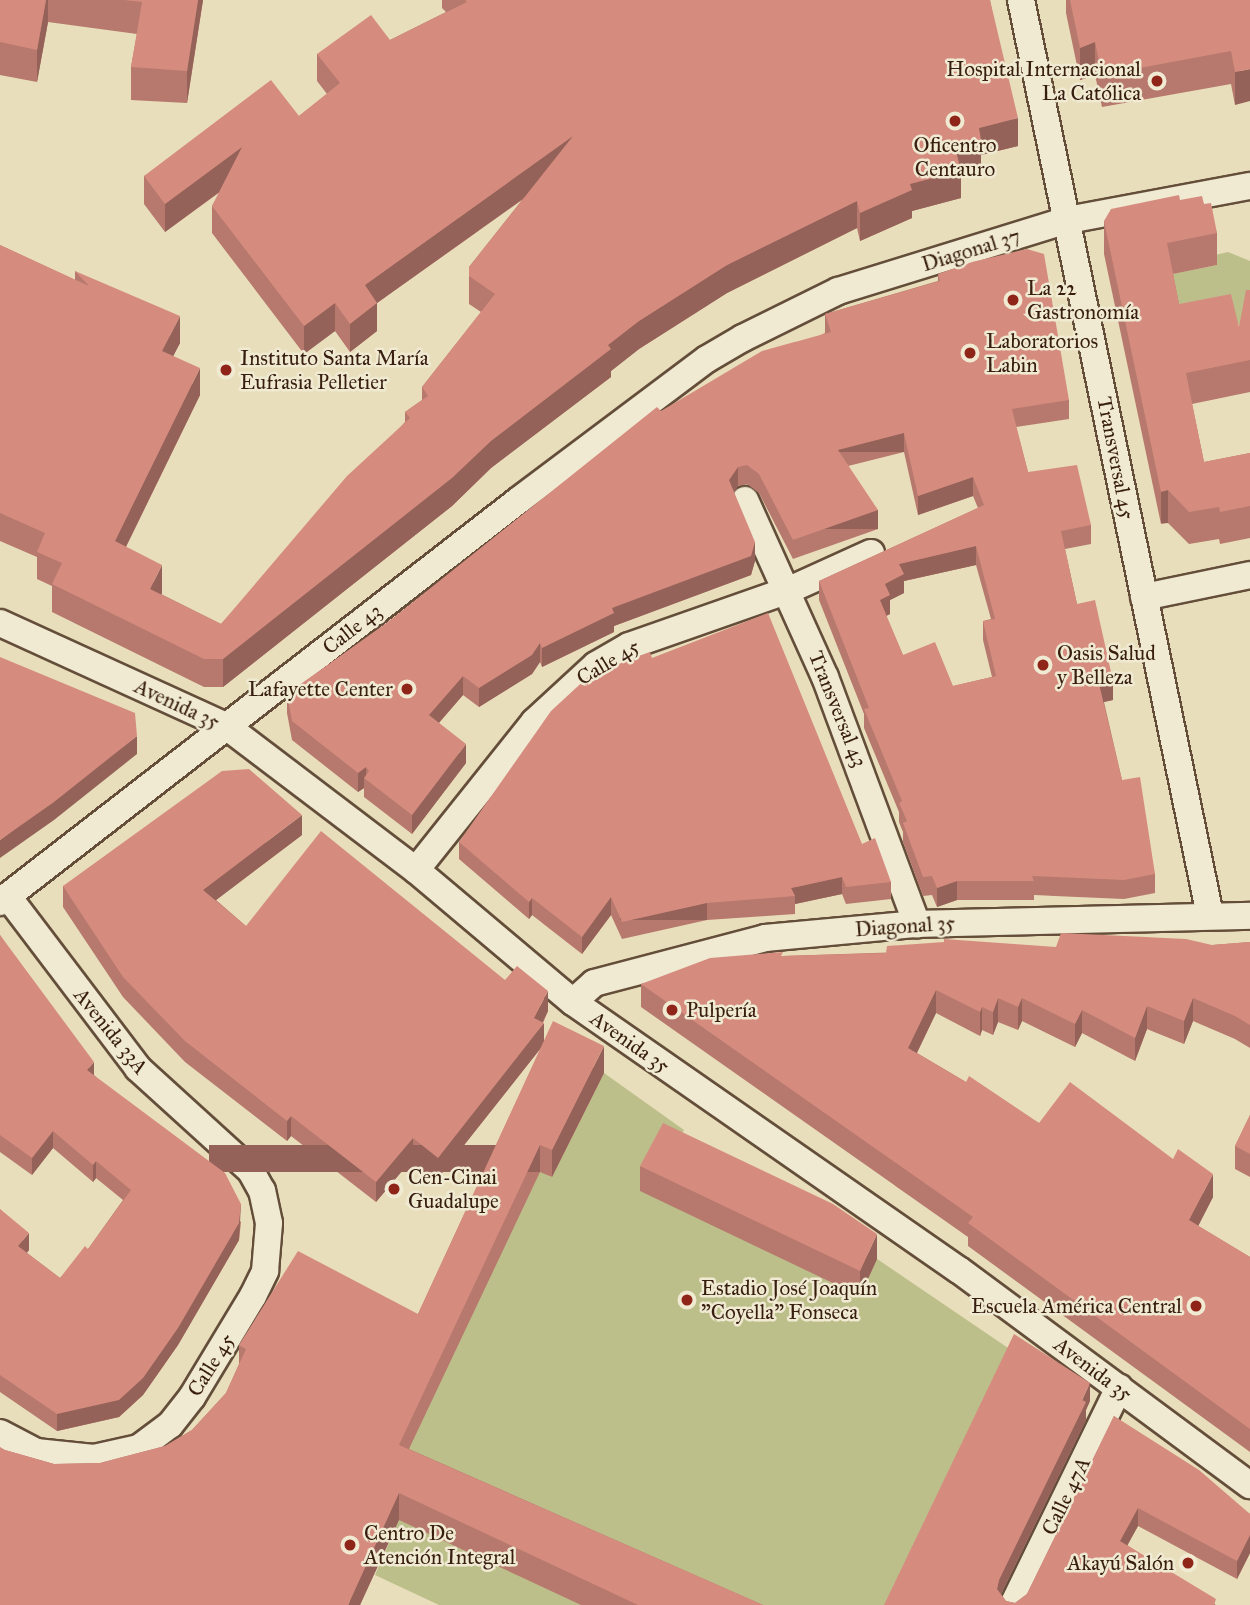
<!DOCTYPE html>
<meta charset="utf-8">
<style>
body{margin:0}
#map{position:relative;width:1250px;height:1605px;overflow:hidden;background:#e8debb;font-family:"IM FELL Great Primer",serif}
div>[style]{position:absolute}
.green>*{inset:0;background:#bdbf8b}
.roads{filter:drop-shadow(2px 0 #644e3a) drop-shadow(-2px 0 #644e3a) drop-shadow(0 2px #644e3a) drop-shadow(0 -2px #644e3a)}
.minor>*{height:26px;margin:-13px;padding:0 13px;transform-origin:13px;border-radius:13px;background:#f0ead3}
.wall>*{inset:0;background:#b7786d}
.shaded-wall>*{inset:0;background:#956259;transform-origin:0 0}
.building>*{inset:0;background:#d58c7f}
.dots>*{width:19px;height:19px;translate:-50% -50%;box-sizing:border-box;border:4px solid #f0ead3;border-radius:50%}
span{translate:-50% -50%;white-space:nowrap;text-align:center;line-height:1.15;-webkit-text-stroke:5px #f0ead3;paint-order:stroke}
.poi-label{font-size:21px;color:#381e0f}
.right{translate:-100% -50%;text-align:right}
.left{translate:0 -50%;text-align:left}
.street-label{font-size:21px;color:#381e0f}
</style>
<div id="map">
<div class="green">
<div style="clip-path:polygon(1228px 252px,1250px 261px,1250px 322px,1179px 337px,1167px 275px,1217px 265px,1215px 255px)"></div>
<div style="clip-path:polygon(604px 1073px,684px 1130px,672px 1152px,833px 1229px,1014px 1352px,893px 1605px,439px 1605px,375px 1575px,399px 1520px,418px 1341px,506px 1151px,552px 1177px)"></div>
</div>
<div class="roads">
<div class="minor">
<div style="left:1021px;top:0;width:934px;rotate:78.33deg"></div>
<div style="left:745px;top:500px;width:194px;rotate:65.7deg"></div>
<div style="left:825px;top:677px;width:264px;rotate:69.6deg"></div>
<div style="left:1144px;top:597px;width:108px;rotate:-11.7deg"></div>
<div style="left:0;top:623px;width:248px;rotate:24.5deg"></div>
<div style="left:226px;top:726px;width:238px;rotate:37.2deg"></div>
<div style="left:416px;top:870px;width:205px;rotate:40.1deg"></div>
<div style="left:573px;top:1002px;width:470px;rotate:34.8deg"></div>
<div style="left:959px;top:1270px;width:362px;rotate:36.5deg"></div>
<div style="left:416px;top:870px;width:189px;rotate:-51.4deg"></div>
<div style="left:534px;top:722px;width:84px;rotate:-42.6deg"></div>
<div style="left:596px;top:665px;width:38px;rotate:-30deg"></div>
<div style="left:629px;top:646px;width:170px;rotate:-19.3deg"></div>
<div style="left:789px;top:590px;width:90px;rotate:-24.3deg"></div>
<div style="left:0;top:902px;width:656px;rotate:-37.76deg"></div>
<div style="left:519px;top:500px;width:235px;rotate:-36.9deg"></div>
<div style="left:707px;top:359px;width:42px;rotate:-30.3deg"></div>
<div style="left:743px;top:338px;width:106px;rotate:-26.3deg"></div>
<div style="left:838px;top:291px;width:241px;rotate:-17.2deg"></div>
<div style="left:1068px;top:220px;width:185px;rotate:-10.6deg"></div>
<div style="left:573px;top:1002px;width:28px;rotate:-42deg"></div>
<div style="left:594px;top:983px;width:177px;rotate:-14.7deg"></div>
<div style="left:765px;top:938px;width:153px;rotate:-5.3deg"></div>
<div style="left:917px;top:924px;width:333px;rotate:-1.4deg"></div>
<div style="left:0;top:1433px;width:41px;rotate:27.8deg"></div>
<div style="left:36px;top:1452px;width:58px;rotate:5.9deg"></div>
<div style="left:94px;top:1458px;width:46px;rotate:-12.5deg"></div>
<div style="left:139px;top:1448px;width:39px;rotate:-37deg"></div>
<div style="left:170px;top:1425px;width:36px;rotate:-52deg"></div>
<div style="left:192px;top:1397px;width:118px;rotate:-58.9deg"></div>
<div style="left:253px;top:1296px;width:28px;rotate:-64deg"></div>
<div style="left:265px;top:1271px;width:48px;rotate:-85.2deg"></div>
<div style="left:269px;top:1223px;width:33px;rotate:-102deg"></div>
<div style="left:262px;top:1191px;width:23px;rotate:-119deg"></div>
<div style="left:251px;top:1171px;width:153px;rotate:-137.7deg"></div>
<div style="left:138px;top:1068px;width:215px;rotate:-127.2deg"></div>
<div style="left:1013px;top:1605px;width:242px;rotate:-64deg"></div>
</div>
</div>
<div class="wall">
<div style="clip-path:polygon(0 0,203px 0,187px 103px,131px 100px,131px 67px,137px 34px,48px 22px,37px 82px,0 75px)"></div>
<div style="clip-path:polygon(442px 0,990px 0,1018px 146px,981px 155px,981px 168px,961px 173px,961px 198px,912px 211px,912px 218px,860px 241px,857px 228px,727px 293px,639px 349px,611px 371px,611px 377px,491px 468px,452px 506px,223px 687px,204px 687px,52px 612px,52px 586px,37px 579px,37px 557px,0 541px,0 245px,75px 280px,75px 271px,180px 343px,173px 356px,200px 395px,126px 547px,162px 593px,161px 594px,221px 624px,405px 422px,405px 412px,422px 400px,422px 387px,481px 312px,469px 304px,469px 267px,522px 200px,377px 303px,377px 331px,350px 352px,335px 331px,304px 354px,212px 233px,212px 206px,220px 192px,165px 232px,144px 204px,144px 176px,299px 116px,327px 94px,317px 81px,317px 54px,390px 40px,446px 12px,442px 8px)"></div>
<div style="clip-path:polygon(1066px 0,1250px 0,1235px 105px,1231px 84px,1102px 107px,1095px 75px,1080px 80px,1066px 13px)"></div>
<div style="clip-path:polygon(1180px 200px,1204px 204px,1217px 233px,1217px 265px,1173px 274px,1179px 304px,1239px 327px,1250px 290px,1250px 392px,1192px 404px,1204px 462px,1250px 453px,1250px 538px,1220px 544px,1219px 539px,1189px 544px,1168px 523px,1161px 524px,1104px 254px,1104px 221px)"></div>
<div style="clip-path:polygon(evenodd,938px 274px,1069px 400px,1069px 419px,1016px 427px,1028px 472px,1091px 525px,1091px 544px,1065px 549px,1077px 604px,1113px 700px,1104px 702px,1122px 780px,1155px 874px,1155px 893px,1124px 899px,1034px 895px,1034px 900px,957px 900px,937px 907px,932px 895px,923px 896px,903px 842px,903px 832px,899px 822px,899px 812px,864px 728px,864px 714px,819px 600px,819px 581px,978px 508px,973px 496px,918px 515px,904px 452px,848px 466px,878px 529px,793px 559px,759px 493px,747px 484px,738px 486px,734px 492px,755px 561px,751px 575px,614px 626px,614px 632px,542px 667px,540px 662px,532px 674px,479px 707px,463px 695px,439px 723px,466px 763px,412px 834px,364px 797px,364px 788px,358px 792px,292px 740px,287px 713px,287px 694px,388px 622px,661px 411px,825px 333px,825px 314px,938px 281px,938px 274px,976px 565px,991px 619px,983px 621px,983px 640px,992px 677px,953px 686px,903px 655px,886px 616px,890px 614px,890px 600px,904px 593px,904px 581px,976px 565px)"></div>
<div style="clip-path:polygon(652px 658px,862px 844px,891px 882px,891px 899px,846px 904px,842px 894px,795px 904px,795px 914px,707px 920px,622px 939px,611px 915px,582px 954px,532px 915px,529px 919px,459px 859px,459px 842px)"></div>
<div style="clip-path:polygon(302px 835px,216px 900px,246px 926px,505px 980px,548px 1011px,543px 1023px,544px 1041px,604px 1073px,552px 1177px,540px 1172px,409px 1449px,763px 1605px,581px 1605px,399px 1520px,360px 1605px,5px 1450px,54px 1464px,100px 1463px,165px 1446px,192px 1430px,226px 1393px,239px 1364px,239px 1345px,418px 1314px,541px 1048px,438px 1178px,413px 1158px,376px 1202px,291px 1136px,287px 1141px,185px 1062px,123px 997px,63px 907px,63px 886px)"></div>
<div style="clip-path:polygon(0 935px,94px 1075px,241px 1222px,239px 1240px,178px 1345px,143px 1395px,119px 1417px,57px 1431px,0 1392px,0 1209px,29px 1250px,27px 1253px,60px 1278px,88px 1249px,123px 1200px,96px 1178px,93px 1182px,53px 1148px,32px 1175px,0 1152px)"></div>
<div style="clip-path:polygon(1250px 942px,1250px 1048px,1235px 1039px,1193px 1021px,1184px 1044px,1147px 1029px,1135px 1061px,1082px 1033px,1075px 1047px,1022px 1021px,1018px 1030px,998px 1022px,993px 1035px,982px 1030px,980px 1036px,936px 1013px,917px 1053px,966px 1082px,1039px 1123px,1213px 1197px,1198px 1226px,1250px 1257px,1250px 1452px,968px 1246px,968px 1237px,641px 1007px,641px 984px,783px 956px,1056px 947px,1212px 945px)"></div>
<div style="clip-path:polygon(1250px 1115px,1250px 1177px,1235px 1169px,1235px 1146px)"></div>
<div style="clip-path:polygon(640px 1166px,877px 1259px,860px 1296px,640px 1191px)"></div>
<div style="clip-path:polygon(1090px 1401px,1086px 1410px,1086px 1420px,1001px 1594px,1006px 1601px,1015px 1603px,1027px 1594px,1114px 1416px,1250px 1514px,1250px 1553px,1237px 1579px,1138px 1526px,1127px 1545px,1216px 1605px,884px 1605px)"></div>
</div>
<div class="shaded-wall">
<div style="clip-path:polygon(46px 0,48px 0,48px 22px,37px 82px,37px 50px)"></div>
<div style="clip-path:polygon(198px 0,203px 0,187px 103px,187px 71px)"></div>
<div style="clip-path:polygon(1095px 42px,1095px 75px,1080px 80px,1080px 48px)"></div>
<div style="clip-path:polygon(1250px 69px,1250px 101px,1235px 105px,1235px 72px)"></div>
<div style="clip-path:polygon(1018px 118px,1018px 146px,981px 155px,981px 168px,961px 173px,961px 198px,912px 211px,912px 218px,860px 241px,860px 213px,910px 184px,979px 128px)"></div>
<div style="clip-path:polygon(573px 136px,573px 163px,377px 303px,377px 331px,350px 352px,350px 324px,365px 285px)"></div>
<div style="clip-path:polygon(242px 147px,242px 175px,165px 232px,165px 204px)"></div>
<div style="clip-path:polygon(857px 201px,857px 228px,727px 293px,639px 349px,611px 371px,611px 377px,491px 468px,452px 506px,223px 687px,223px 659px,608px 345px,639px 321px,727px 265px)"></div>
<div style="clip-path:polygon(335px 303px,335px 331px,304px 354px,304px 326px)"></div>
<div style="clip-path:polygon(180px 316px,180px 343px,162px 378px,162px 351px)"></div>
<div style="clip-path:polygon(200px 368px,200px 395px,115px 569px,115px 541px)"></div>
<div style="left:904px;top:433px;width:19px;height:68px;rotate:90deg"></div>
<div style="clip-path:polygon(738px 467px,738px 486px,729px 499px,729px 480px)"></div>
<div style="clip-path:polygon(973px 477px,973px 496px,918px 515px,918px 496px)"></div>
<div style="left:1168px;top:490px;width:33px;height:7px;rotate:90deg"></div>
<div style="left:878px;top:510px;width:19px;height:90px;rotate:90deg"></div>
<div style="clip-path:polygon(755px 542px,755px 561px,751px 575px,614px 626px,614px 632px,542px 667px,542px 648px,612px 608px)"></div>
<div style="clip-path:polygon(976px 546px,976px 565px,904px 581px,904px 593px,890px 600px,890px 614px,880px 619px,880px 600px,885px 584px,899px 564px)"></div>
<div style="clip-path:polygon(162px 565px,162px 593px,150px 617px,150px 589px)"></div>
<div style="clip-path:polygon(540px 643px,540px 662px,532px 674px,479px 707px,479px 688px)"></div>
<div style="clip-path:polygon(463px 676px,463px 695px,429px 734px,429px 715px)"></div>
<div style="clip-path:polygon(1113px 681px,1113px 700px,1099px 703px,1099px 684px)"></div>
<div style="clip-path:polygon(137px 736px,137px 754px,54px 820px,0 858px,0 840px)"></div>
<div style="clip-path:polygon(466px 744px,466px 763px,412px 834px,412px 815px)"></div>
<div style="clip-path:polygon(366px 767px,366px 779px,364px 778px,364px 788px,358px 792px,358px 773px)"></div>
<div style="clip-path:polygon(302px 815px,302px 835px,203px 910px,203px 890px)"></div>
<div style="clip-path:polygon(842px 877px,842px 894px,795px 904px,795px 896px,791px 888px)"></div>
<div style="clip-path:polygon(957px 881px,957px 900px,937px 907px,937px 888px)"></div>
<div style="clip-path:polygon(611px 897px,611px 915px,582px 954px,582px 937px)"></div>
<div style="clip-path:polygon(532px 898px,532px 915px,529px 919px,529px 902px)"></div>
<div style="left:707px;top:903px;width:17px;height:87px;rotate:90deg"></div>
<div style="clip-path:polygon(936px 990px,936px 1013px,908px 1071px,908px 1048px)"></div>
<div style="clip-path:polygon(548px 991px,548px 1011px,538px 1031px,544px 1023px,544px 1044px,438px 1178px,438px 1158px,534px 1018px)"></div>
<div style="clip-path:polygon(998px 998px,998px 1022px,993px 1035px,993px 1012px)"></div>
<div style="clip-path:polygon(1022px 998px,1022px 1021px,1018px 1030px,1018px 1007px)"></div>
<div style="clip-path:polygon(1193px 998px,1193px 1021px,1184px 1044px,1184px 1021px)"></div>
<div style="clip-path:polygon(1147px 1006px,1147px 1029px,1135px 1061px,1135px 1038px)"></div>
<div style="clip-path:polygon(982px 1007px,982px 1030px,980px 1036px,980px 1012px)"></div>
<div style="clip-path:polygon(1082px 1010px,1082px 1033px,1075px 1047px,1075px 1024px)"></div>
<div style="clip-path:polygon(604px 1046px,604px 1073px,552px 1177px,552px 1150px)"></div>
<div style="clip-path:polygon(94px 1062px,94px 1079px,87px 1070px)"></div>
<div style="clip-path:polygon(291px 1116px,291px 1136px,287px 1141px,287px 1121px)"></div>
<div style="clip-path:polygon(53px 1131px,53px 1148px,32px 1175px,32px 1158px)"></div>
<div style="clip-path:polygon(413px 1138px,413px 1158px,376px 1202px,376px 1182px)"></div>
<div style="left:540px;top:1145px;width:27px;height:331px;rotate:90deg"></div>
<div style="clip-path:polygon(96px 1161px,96px 1178px,93px 1182px,93px 1165px)"></div>
<div style="clip-path:polygon(1213px 1174px,1213px 1197px,1189px 1244px,1189px 1220px)"></div>
<div style="clip-path:polygon(241px 1204px,239px 1240px,178px 1345px,143px 1395px,119px 1417px,57px 1431px,57px 1414px)"></div>
<div style="clip-path:polygon(29px 1233px,29px 1250px,18px 1263px,18px 1246px)"></div>
<div style="clip-path:polygon(877px 1234px,877px 1259px,860px 1296px,860px 1271px)"></div>
<div style="clip-path:polygon(1090px 1383px,1090px 1401px,1086px 1410px,1086px 1420px,999px 1598px,997px 1589px,999px 1580px)"></div>
<div style="clip-path:polygon(399px 1493px,399px 1520px,360px 1605px,348px 1605px)"></div>
<div style="clip-path:polygon(1138px 1508px,1138px 1526px,1120px 1559px,1120px 1541px)"></div>
<div style="clip-path:polygon(1250px 1535px,1250px 1553px,1237px 1579px,1237px 1561px)"></div>
</div>
<div class="building">
<div style="clip-path:polygon(0 0,46px 0,37px 50px,0 42px)"></div>
<div style="clip-path:polygon(124px 0,198px 0,187px 71px,131px 67px,142px 2px)"></div>
<div style="clip-path:polygon(465px 0,990px 0,1018px 118px,979px 128px,981px 140px,955px 147px,961px 171px,910px 184px,912px 190px,860px 213px,857px 201px,727px 265px,639px 321px,608px 345px,611px 349px,491px 441px,452px 478px,223px 659px,204px 659px,52px 584px,62px 563px,37px 552px,45px 533px,0 513px,0 245px,89px 286px,75px 271px,180px 316px,162px 351px,200px 368px,115px 541px,162px 565px,150px 589px,221px 624px,347px 476px,410px 418px,405px 412px,428px 396px,422px 387px,495px 294px,469px 276px,469px 267px,573px 136px,365px 285px,377px 303px,350px 324px,335px 303px,304px 326px,212px 206px,242px 147px,165px 204px,144px 176px,271px 80px,299px 116px,340px 83px,317px 54px,371px 15px,390px 40px,467px 2px)"></div>
<div style="clip-path:polygon(1070px 0,1250px 0,1250px 69px,1235px 72px,1231px 51px,1102px 75px,1095px 42px,1080px 48px)"></div>
<div style="clip-path:polygon(1179px 195px,1180px 200px,1202px 196px,1204px 204px,1211px 203px,1217px 233px,1167px 243px,1179px 304px,1231px 294px,1239px 327px,1246px 290px,1250px 290px,1250px 360px,1186px 373px,1204px 462px,1250px 453px,1250px 506px,1220px 512px,1219px 507px,1189px 512px,1168px 490px,1161px 492px,1104px 221px,1111px 209px)"></div>
<div style="clip-path:polygon(evenodd,1027px 249px,1044px 254px,1069px 400px,1012px 409px,1028px 472px,1077px 465px,1091px 525px,1061px 531px,1077px 604px,1095px 600px,1113px 681px,1099px 684px,1122px 780px,1140px 777px,1155px 874px,1124px 880px,1032px 876px,1034px 881px,957px 881px,937px 888px,932px 876px,923px 877px,903px 823px,907px 821px,899px 803px,902px 801px,864px 709px,869px 708px,819px 581px,984px 505px,973px 477px,918px 496px,904px 433px,838px 450px,878px 510px,793px 540px,759px 474px,747px 465px,738px 467px,729px 480px,755px 542px,751px 556px,612px 608px,614px 613px,542px 648px,540px 643px,532px 655px,479px 688px,463px 676px,429px 715px,466px 744px,412px 815px,364px 778px,369px 771px,366px 767px,358px 773px,292px 721px,287px 694px,388px 622px,657px 407px,661px 411px,762px 351px,831px 332px,825px 314px,940px 281px,938px 274px,972px 262px,1027px 249px,976px 546px,995px 619px,983px 621px,996px 676px,953px 686px,935px 642px,903px 655px,880px 600px,890px 595px,885px 584px,904px 574px,899px 564px,976px 546px)"></div>
<div style="clip-path:polygon(768px 613px,862px 844px,875px 838px,891px 882px,846px 887px,842px 877px,791px 888px,795px 896px,707px 903px,622px 922px,611px 897px,582px 937px,532px 898px,529px 902px,459px 842px,551px 711px,590px 675px,650px 652px,652px 658px)"></div>
<div style="clip-path:polygon(0 657px,135px 713px,137px 736px,54px 802px,0 840px)"></div>
<div style="clip-path:polygon(249px 769px,302px 815px,203px 890px,246px 926px,321px 831px,505px 980px,517px 966px,548px 991px,534px 1018px,544px 1023px,438px 1158px,413px 1138px,376px 1182px,291px 1116px,287px 1121px,185px 1041px,123px 977px,63px 886px,222px 771px)"></div>
<div style="clip-path:polygon(1061px 933px,1186px 939px,1212px 945px,1250px 942px,1250px 1025px,1235px 1016px,1193px 998px,1184px 1021px,1147px 1006px,1135px 1038px,1082px 1010px,1075px 1024px,1022px 998px,1018px 1007px,998px 998px,993px 1012px,982px 1007px,980px 1012px,936px 990px,908px 1048px,966px 1082px,969px 1076px,1039px 1123px,1070px 1082px,1173px 1159px,1178px 1149px,1213px 1174px,1189px 1220px,1250px 1257px,1250px 1429px,968px 1223px,973px 1217px,641px 984px,710px 958px,783px 952px,781px 956px,886px 953px,887px 946px,944px 942px,944px 939px,1056px 947px)"></div>
<div style="clip-path:polygon(0 935px,94px 1062px,87px 1070px,225px 1173px,241px 1204px,239px 1223px,178px 1328px,143px 1378px,119px 1400px,57px 1414px,0 1375px,0 1209px,29px 1233px,18px 1246px,60px 1278px,85px 1246px,88px 1249px,131px 1190px,96px 1161px,93px 1165px,53px 1131px,32px 1158px,0 1135px)"></div>
<div style="clip-path:polygon(553px 1021px,604px 1046px,552px 1150px,540px 1145px,399px 1445px,763px 1605px,638px 1605px,399px 1493px,348px 1605px,0 1605px,0 1447px,5px 1450px,54px 1464px,100px 1463px,165px 1446px,192px 1430px,226px 1393px,246px 1349px,239px 1345px,298px 1251px,418px 1314px)"></div>
<div style="clip-path:polygon(1250px 1115px,1250px 1154px,1235px 1146px)"></div>
<div style="clip-path:polygon(663px 1123px,833px 1204px,877px 1234px,860px 1271px,640px 1166px)"></div>
<div style="clip-path:polygon(1014px 1334px,1090px 1383px,1082px 1400px,1086px 1402px,999px 1580px,997px 1589px,1006px 1601px,1015px 1603px,1027px 1594px,1114px 1416px,1199px 1470px,1250px 1514px,1250px 1535px,1237px 1561px,1138px 1508px,1120px 1541px,1216px 1599px,1214px 1605px,884px 1605px)"></div>
</div>
<div class="dots">
<div style="left:1157px;top:81px;background:#8f2418"></div>
<div style="left:955px;top:121px;background:#8f2418"></div>
<div style="left:1013px;top:300px;background:#8f2418"></div>
<div style="left:970px;top:353px;background:#8f2418"></div>
<div style="left:226px;top:370px;background:#8f2418"></div>
<div style="left:1043px;top:665px;background:#8f2418"></div>
<div style="left:407px;top:689px;background:#8f2418"></div>
<div style="left:672px;top:1010px;background:#8f2418"></div>
<div style="left:394px;top:1189px;background:#8f2418"></div>
<div style="left:687px;top:1300px;background:#8f2418"></div>
<div style="left:1196px;top:1306px;background:#8f2418"></div>
<div style="left:350px;top:1545px;background:#8f2418"></div>
<div style="left:1188px;top:1563px;background:#8f2418"></div>
</div>
<div class="poi-label">
<span class="right" style="left:1141px;top:81px">Hospital Internacional<br>La Católica</span>
<span style="left:955px;top:157px">Oficentro<br>Centauro</span>
<span class="left" style="left:1027px;top:300px">La 22<br>Gastronomía</span>
<span class="left" style="left:986px;top:353px">Laboratorios<br>Labin</span>
<span class="left" style="left:240px;top:370px">Instituto Santa María<br>Eufrasia Pelletier</span>
<span class="left" style="left:1057px;top:665px">Oasis Salud<br>y Belleza</span>
<span class="right" style="left:393px;top:689px">Lafayette Center</span>
<span class="left" style="left:686px;top:1010px">Pulpería</span>
<span class="left" style="left:408px;top:1189px">Cen-Cinai<br>Guadalupe</span>
<span class="left" style="left:701px;top:1300px">Estadio José Joaquín<br>"Coyella" Fonseca</span>
<span class="right" style="left:1182px;top:1306px">Escuela América Central</span>
<span class="left" style="left:364px;top:1545px">Centro De<br>Atención Integral</span>
<span class="right" style="left:1174px;top:1563px">Akayú Salón</span>
</div>
<div class="street-label">
<span style="left:971px;top:250px;rotate:-17deg">Diagonal 37</span>
<span style="left:1116px;top:458px;rotate:79deg">Transversal 45</span>
<span style="left:352px;top:629px;rotate:-38deg">Calle 43</span>
<span style="left:608px;top:662px;rotate:-31deg">Calle 45</span>
<span style="left:177px;top:704px;rotate:25deg">Avenida 35</span>
<span style="left:838px;top:709px;rotate:68deg">Transversal 43</span>
<span style="left:905px;top:926px;rotate:-4deg">Diagonal 35</span>
<span style="left:111px;top:1031px;rotate:51deg">Avenida 33A</span>
<span style="left:630px;top:1042px;rotate:35deg">Avenida 35</span>
<span style="left:211px;top:1365px;rotate:-58deg">Calle 45</span>
<span style="left:1093px;top:1369px;rotate:37deg">Avenida 35</span>
<span style="left:1066px;top:1496px;rotate:-64deg">Calle 47A</span>
</div>
</div>
